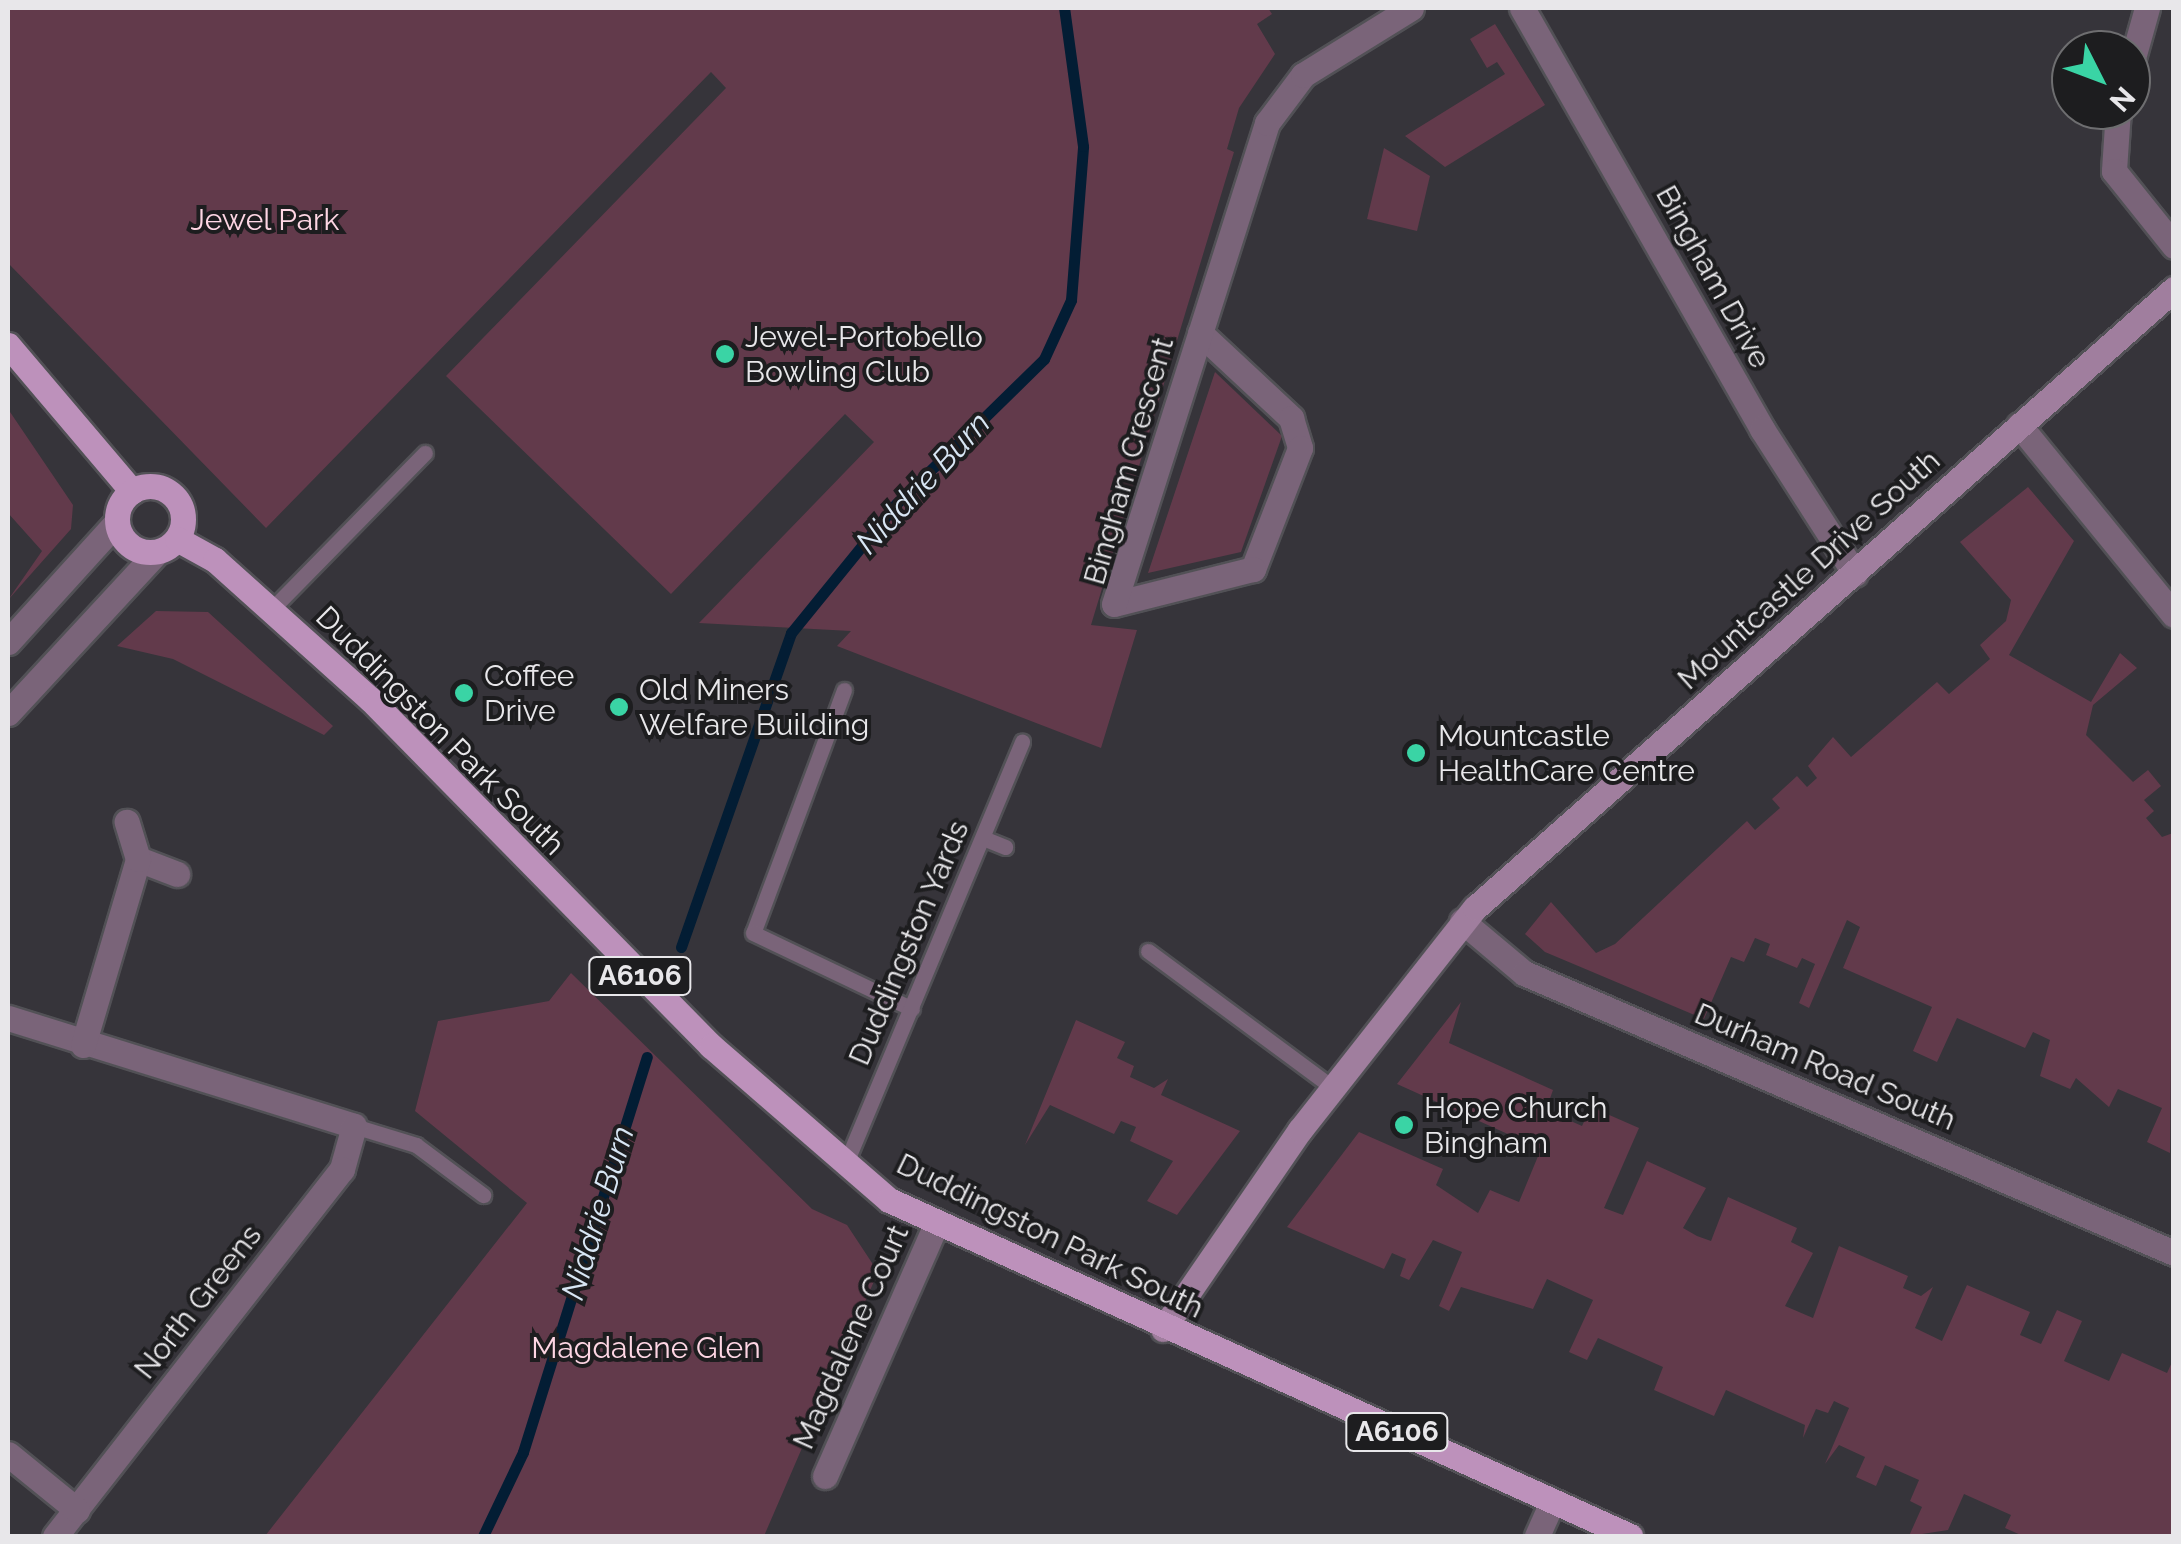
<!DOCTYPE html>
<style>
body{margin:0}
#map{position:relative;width:2181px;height:1544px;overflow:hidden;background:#36343a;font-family:Raleway,sans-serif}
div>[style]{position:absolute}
.green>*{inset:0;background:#623a4b}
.stream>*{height:11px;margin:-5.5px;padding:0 5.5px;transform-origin:5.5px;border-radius:5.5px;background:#031d34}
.roads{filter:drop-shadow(2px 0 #525156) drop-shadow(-2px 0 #525156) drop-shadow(0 2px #525156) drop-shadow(0 -2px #525156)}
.lane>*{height:15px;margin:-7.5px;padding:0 7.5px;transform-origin:7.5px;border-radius:7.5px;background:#7a6479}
.street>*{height:25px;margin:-12.5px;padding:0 12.5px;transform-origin:12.5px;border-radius:12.5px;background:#7a6479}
.secondary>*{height:25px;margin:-12.5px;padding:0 12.5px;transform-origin:12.5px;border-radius:12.5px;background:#a07e9e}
.primary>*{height:25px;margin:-12.5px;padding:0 12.5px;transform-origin:12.5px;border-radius:12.5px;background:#bd91bb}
.primary>.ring{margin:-12.5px;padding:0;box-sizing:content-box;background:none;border:25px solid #bd91bb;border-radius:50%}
.dots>*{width:28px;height:28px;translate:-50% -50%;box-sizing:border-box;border:5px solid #1d1d1f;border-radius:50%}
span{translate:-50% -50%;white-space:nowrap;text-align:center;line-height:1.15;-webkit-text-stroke:8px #1d1d1f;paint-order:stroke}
.shield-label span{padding:2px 8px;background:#1d1d1f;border:2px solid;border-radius:8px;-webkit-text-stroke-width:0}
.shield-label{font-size:28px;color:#e8e7ea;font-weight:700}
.park-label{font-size:30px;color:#fed6e4}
.street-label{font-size:30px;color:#e8e7ea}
.poi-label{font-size:30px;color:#e8e7ea}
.left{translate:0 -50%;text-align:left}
.water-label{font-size:32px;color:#d8e6f4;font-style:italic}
.frame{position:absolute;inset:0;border:10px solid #e8e7ea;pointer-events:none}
.north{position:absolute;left:2051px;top:30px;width:100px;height:100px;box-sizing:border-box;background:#1d1d1f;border:2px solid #6e6e70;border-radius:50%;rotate:132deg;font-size:28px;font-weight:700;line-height:40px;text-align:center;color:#e8e7ea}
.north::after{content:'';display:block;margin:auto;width:35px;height:45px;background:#3ad4a5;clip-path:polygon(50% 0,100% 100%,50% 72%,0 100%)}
</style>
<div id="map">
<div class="green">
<div style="clip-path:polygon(8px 8px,1268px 8px,1272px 14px,1257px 24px,1275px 54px,1239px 108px,1227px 149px,1234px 152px,1091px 625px,1137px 630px,1101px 748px,837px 646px,851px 631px,699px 623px,874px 442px,845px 414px,671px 594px,446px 376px,726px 88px,711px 72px,266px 528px,8px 263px)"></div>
<div style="clip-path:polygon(1495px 24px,1545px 105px,1445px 167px,1405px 136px,1505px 74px,1497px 62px,1487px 68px,1470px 39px)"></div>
<div style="clip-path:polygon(1384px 148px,1430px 176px,1417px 231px,1367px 219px)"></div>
<div style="clip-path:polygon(1215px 372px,1282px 436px,1241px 552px,1148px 573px)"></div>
<div style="clip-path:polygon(8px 409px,73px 505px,71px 529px,8px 600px,42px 551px,8px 513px)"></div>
<div style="clip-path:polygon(2028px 487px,2074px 541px,2009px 655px,2091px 702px,2120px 653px,2137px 668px,2093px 705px,2086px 735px,2133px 782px,2148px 770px,2161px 786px,2144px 800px,2154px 811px,2146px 818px,2162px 837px,2173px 833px,2170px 1153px,2147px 1142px,2162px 1108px,2118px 1089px,2109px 1107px,2076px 1078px,2070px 1089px,2040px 1076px,2050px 1040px,2033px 1032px,2025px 1048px,1957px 1018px,1937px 1062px,1913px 1051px,1932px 1007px,1843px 968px,1860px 927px,1847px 920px,1809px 1008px,1799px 1003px,1815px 964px,1802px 958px,1797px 968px,1766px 955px,1770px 944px,1755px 938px,1744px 962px,1731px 957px,1704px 1019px,1545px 952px,1525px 934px,1551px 902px,1596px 953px,1615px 944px,1747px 821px,1755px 830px,1780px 808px,1772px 799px,1797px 776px,1807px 787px,1817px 778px,1808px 766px,1833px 737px,1851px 757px,1937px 682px,1949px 694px,1990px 659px,1980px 645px,2006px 621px,2011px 600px,1960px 542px)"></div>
<div style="clip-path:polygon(156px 611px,208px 612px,333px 726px,324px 735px,173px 659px,117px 646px)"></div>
<div style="clip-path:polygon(571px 973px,812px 1209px,847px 1225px,878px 1272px,764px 1536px,265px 1536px,527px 1203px,415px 1111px,438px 1021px,549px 1001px)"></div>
<div style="clip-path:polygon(1461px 1002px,1449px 1043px,1553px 1090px,1546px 1110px,1582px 1126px,1591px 1107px,1639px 1128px,1604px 1208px,1623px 1215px,1647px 1161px,1706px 1188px,1683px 1228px,1697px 1236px,1711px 1241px,1728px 1197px,1797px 1228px,1791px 1242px,1813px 1253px,1785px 1306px,1813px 1318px,1839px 1246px,1908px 1276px,1903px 1288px,1921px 1296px,1933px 1287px,1915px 1328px,1942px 1341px,1967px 1285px,2030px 1312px,2020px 1335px,2041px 1344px,2057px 1310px,2082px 1321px,2064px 1361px,2109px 1381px,2122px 1353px,2167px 1373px,2173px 1360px,2173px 1536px,2023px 1536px,2005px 1528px,2011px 1515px,1964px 1494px,1948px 1530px,1909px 1536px,1922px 1507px,1910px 1501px,1919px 1480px,1885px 1465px,1876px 1486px,1856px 1477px,1865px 1457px,1839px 1445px,1825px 1464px,1849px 1408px,1834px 1401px,1828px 1413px,1816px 1409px,1803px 1438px,1805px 1425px,1726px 1390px,1714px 1416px,1654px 1390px,1663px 1367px,1598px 1338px,1587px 1360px,1569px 1352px,1593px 1300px,1547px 1279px,1533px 1309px,1461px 1287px,1449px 1311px,1439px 1306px,1462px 1252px,1433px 1240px,1409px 1280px,1400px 1276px,1406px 1259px,1392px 1253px,1384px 1269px,1287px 1227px,1359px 1132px,1443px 1169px,1436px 1185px,1478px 1213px,1490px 1190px,1519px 1202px,1541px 1149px,1397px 1084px)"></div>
<div style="clip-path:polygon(1076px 1020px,1125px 1042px,1117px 1058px,1134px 1066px,1130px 1077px,1154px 1088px,1168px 1079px,1161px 1095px,1240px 1131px,1177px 1215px,1147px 1201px,1173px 1161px,1130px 1141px,1136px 1127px,1121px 1121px,1114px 1134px,1050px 1105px,1025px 1145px)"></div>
</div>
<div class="stream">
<div style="left:681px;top:947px;width:333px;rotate:-70.7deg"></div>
<div style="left:791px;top:633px;width:166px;rotate:-50.9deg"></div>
<div style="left:896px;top:504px;width:207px;rotate:-44.4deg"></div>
<div style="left:1044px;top:359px;width:65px;rotate:-65.4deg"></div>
<div style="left:1071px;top:300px;width:154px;rotate:-85.5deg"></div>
<div style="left:1083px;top:146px;width:139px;rotate:-97.8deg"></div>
<div style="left:483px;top:1536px;width:93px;rotate:-64.5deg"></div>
<div style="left:523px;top:1452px;width:414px;rotate:-72.6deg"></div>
</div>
<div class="roads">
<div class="lane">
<div style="left:271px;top:610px;width:220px;rotate:-45.6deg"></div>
<div style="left:844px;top:690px;width:259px;rotate:110.5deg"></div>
<div style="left:753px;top:933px;width:176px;rotate:25.5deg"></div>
<div style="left:983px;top:838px;width:24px;rotate:22deg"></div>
<div style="left:1148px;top:951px;width:230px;rotate:36.5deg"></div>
<div style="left:354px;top:1126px;width:65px;rotate:17deg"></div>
<div style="left:416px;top:1145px;width:84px;rotate:36.7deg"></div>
<div style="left:845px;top:1165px;width:459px;rotate:-67.3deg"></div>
</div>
<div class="street">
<div style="left:1522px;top:8px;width:485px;rotate:60.3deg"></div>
<div style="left:1762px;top:429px;width:172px;rotate:57.3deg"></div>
<div style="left:2131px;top:65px;width:59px;rotate:-74.3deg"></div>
<div style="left:2118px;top:110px;width:61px;rotate:93.8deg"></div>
<div style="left:2114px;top:171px;width:96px;rotate:51.3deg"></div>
<div style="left:1200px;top:333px;width:125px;rotate:43deg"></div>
<div style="left:1291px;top:418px;width:31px;rotate:73deg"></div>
<div style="left:1300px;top:448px;width:130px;rotate:111.2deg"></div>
<div style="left:1253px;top:569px;width:143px;rotate:165.9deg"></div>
<div style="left:1114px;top:604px;width:505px;rotate:-72.35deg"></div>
<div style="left:1267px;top:123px;width:60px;rotate:-53.1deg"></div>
<div style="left:1303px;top:75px;width:127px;rotate:-31.8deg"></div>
<div style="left:2019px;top:425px;width:245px;rotate:50.8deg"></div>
<div style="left:8px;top:642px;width:162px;rotate:-47.8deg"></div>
<div style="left:8px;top:713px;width:219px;rotate:-47.2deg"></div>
<div style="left:138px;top:859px;width:42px;rotate:21deg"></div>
<div style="left:1462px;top:921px;width:81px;rotate:40deg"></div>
<div style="left:1524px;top:973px;width:708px;rotate:23.3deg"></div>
<div style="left:8px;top:1018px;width:362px;rotate:17.3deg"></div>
<div style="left:354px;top:1126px;width:45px;rotate:105.6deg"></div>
<div style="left:342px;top:1169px;width:466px;rotate:128deg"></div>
<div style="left:83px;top:1045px;width:194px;rotate:-73.5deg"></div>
<div style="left:138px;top:859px;width:39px;rotate:-107deg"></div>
<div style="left:8px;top:1454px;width:89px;rotate:39.1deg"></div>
<div style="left:825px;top:1476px;width:275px;rotate:-66.2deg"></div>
<div style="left:1537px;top:1536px;width:37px;rotate:-66deg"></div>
</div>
<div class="secondary">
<div style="left:1163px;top:1329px;width:242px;rotate:-55.5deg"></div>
<div style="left:1300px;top:1130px;width:283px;rotate:-51.8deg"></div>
<div style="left:1475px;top:908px;width:934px;rotate:-41.53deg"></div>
</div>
<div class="primary">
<div style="left:8px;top:345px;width:192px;rotate:49.7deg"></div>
<div class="ring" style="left:117px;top:486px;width:41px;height:41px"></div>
<div style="left:177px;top:539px;width:43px;rotate:28.9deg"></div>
<div style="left:215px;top:560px;width:208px;rotate:41.9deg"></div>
<div style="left:370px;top:699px;width:487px;rotate:45.5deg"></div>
<div style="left:711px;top:1046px;width:235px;rotate:40.9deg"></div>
<div style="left:889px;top:1200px;width:814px;rotate:24.39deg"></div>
</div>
</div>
<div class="dots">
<div style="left:725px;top:354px;background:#3ad4a5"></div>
<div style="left:464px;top:693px;background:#3ad4a5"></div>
<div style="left:619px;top:707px;background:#3ad4a5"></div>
<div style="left:1416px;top:753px;background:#3ad4a5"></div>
<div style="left:1404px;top:1125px;background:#3ad4a5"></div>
</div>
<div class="shield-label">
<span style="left:640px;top:976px">A6106</span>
<span style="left:1397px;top:1432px">A6106</span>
</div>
<div class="park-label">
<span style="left:265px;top:220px">Jewel Park</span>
<span style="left:646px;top:1348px">Magdalene Glen</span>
</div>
<div class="street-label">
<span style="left:1713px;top:277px;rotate:61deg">Bingham Drive</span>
<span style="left:1129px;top:461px;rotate:-74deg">Bingham Crescent</span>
<span style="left:1809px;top:570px;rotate:-42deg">Mountcastle Drive South</span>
<span style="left:440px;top:731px;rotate:45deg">Duddingston Park South</span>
<span style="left:909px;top:943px;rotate:-67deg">Duddingston Yards</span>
<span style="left:1825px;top:1067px;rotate:23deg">Durham Road South</span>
<span style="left:1050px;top:1236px;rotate:26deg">Duddingston Park South</span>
<span style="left:198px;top:1302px;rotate:-52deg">North Greens</span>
<span style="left:851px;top:1337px;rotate:-66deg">Magdalene Court</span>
</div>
<div class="poi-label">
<span class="left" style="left:745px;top:354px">Jewel-Portobello<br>Bowling Club</span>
<span class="left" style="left:484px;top:693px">Coffee<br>Drive</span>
<span class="left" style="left:639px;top:707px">Old Miners<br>Welfare Building</span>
<span class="left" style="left:1438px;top:753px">Mountcastle<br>HealthCare Centre</span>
<span class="left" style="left:1424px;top:1125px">Hope Church<br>Bingham</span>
</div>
<div class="water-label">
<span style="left:923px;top:483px;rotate:-47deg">Niddrie Burn</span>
<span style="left:598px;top:1213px;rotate:-73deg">Niddrie Burn</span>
</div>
<div class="frame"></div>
<div class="north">N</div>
</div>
